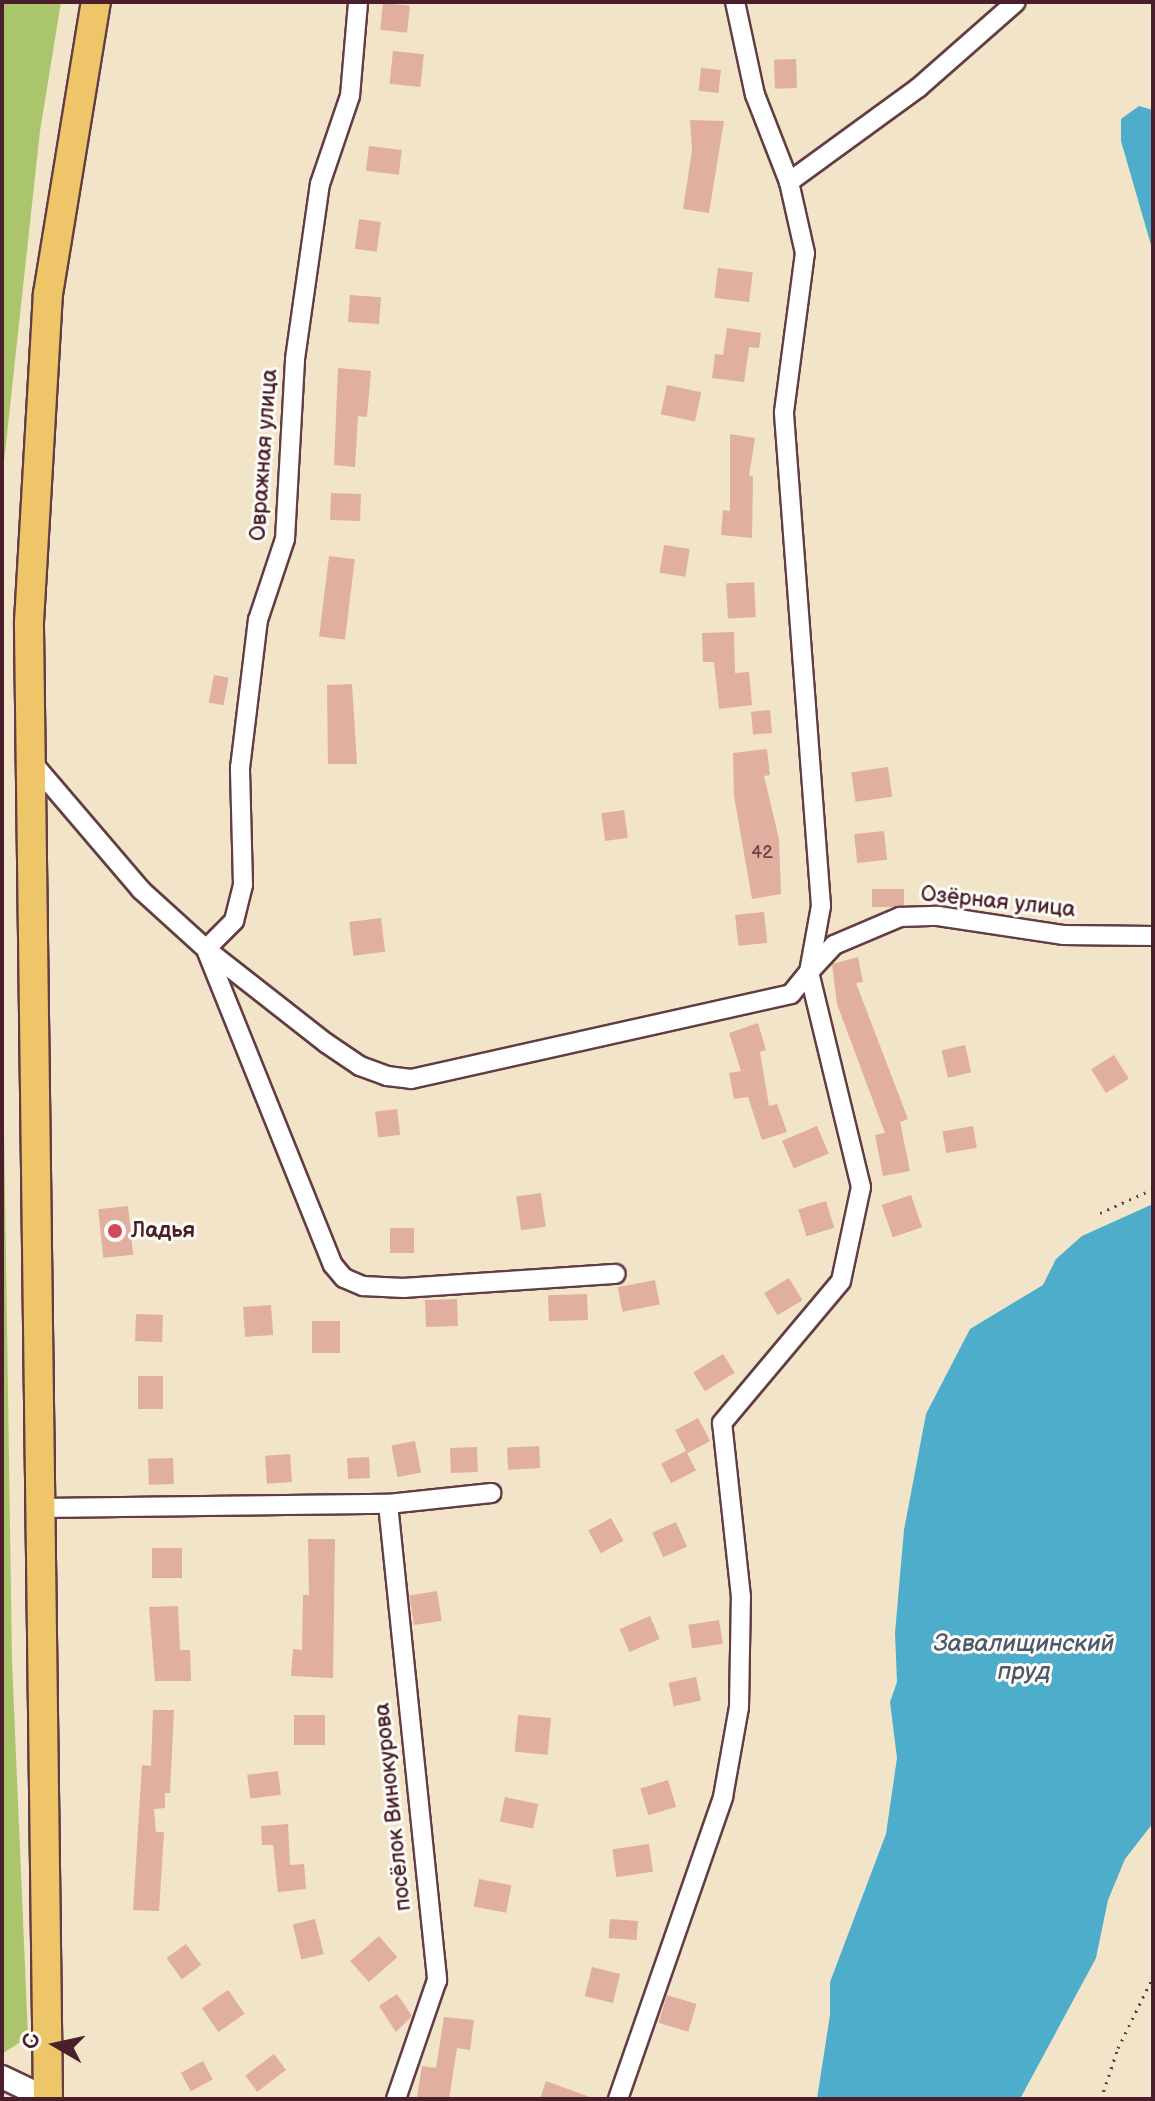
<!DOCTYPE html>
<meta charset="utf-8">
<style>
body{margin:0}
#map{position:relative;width:1155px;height:2101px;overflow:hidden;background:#f1e4c8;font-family:"Balsamiq Sans",sans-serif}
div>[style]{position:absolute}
.green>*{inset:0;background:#aac56b}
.water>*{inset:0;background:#4dadcb}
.building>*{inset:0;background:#e0afa0;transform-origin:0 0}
.path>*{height:3px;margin-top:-1.5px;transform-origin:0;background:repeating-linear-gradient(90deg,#633d43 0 2px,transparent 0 8px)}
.roads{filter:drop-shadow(2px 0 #633d43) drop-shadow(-2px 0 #633d43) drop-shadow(0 2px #633d43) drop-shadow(0 -2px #633d43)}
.minor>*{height:18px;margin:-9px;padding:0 9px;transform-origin:9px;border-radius:9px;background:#fff}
.tertiary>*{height:22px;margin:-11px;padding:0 11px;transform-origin:11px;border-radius:11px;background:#fff}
.primary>*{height:28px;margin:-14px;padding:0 14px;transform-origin:14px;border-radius:14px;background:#eec569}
.dots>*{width:22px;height:22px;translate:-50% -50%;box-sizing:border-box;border:4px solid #fdfcf7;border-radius:50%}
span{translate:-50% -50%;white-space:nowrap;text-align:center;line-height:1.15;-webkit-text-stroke:6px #fdfcf7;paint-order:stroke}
.number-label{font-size:18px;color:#704348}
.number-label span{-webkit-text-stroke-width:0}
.street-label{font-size:22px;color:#4a1f2b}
.poi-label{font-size:22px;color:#4a1f2b;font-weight:700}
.left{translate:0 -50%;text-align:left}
.water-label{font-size:24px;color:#4b586b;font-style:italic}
.frame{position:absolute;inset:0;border:4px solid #4a1f2b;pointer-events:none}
.north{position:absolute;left:16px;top:2005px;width:80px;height:80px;-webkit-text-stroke:6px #fdfcf7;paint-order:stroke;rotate:279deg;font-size:22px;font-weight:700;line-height:32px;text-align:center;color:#4a1f2b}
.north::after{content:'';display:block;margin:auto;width:28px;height:36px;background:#4a1f2b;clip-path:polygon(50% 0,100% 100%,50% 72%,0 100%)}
</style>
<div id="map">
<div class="green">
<div style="clip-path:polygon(2px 2px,61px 2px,40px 131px,2px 480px)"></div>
<div style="clip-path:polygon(2px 993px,12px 1661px,28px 2037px,2px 2054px)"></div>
</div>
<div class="water">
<div style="clip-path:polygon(1139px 106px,1153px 110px,1153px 252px,1121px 141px,1121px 119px)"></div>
<div style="clip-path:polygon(1153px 1204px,1153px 1823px,1125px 1859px,1108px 1900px,1096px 1958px,1020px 2099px,817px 2099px,830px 2015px,830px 1982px,886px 1834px,897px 1758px,890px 1702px,897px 1682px,895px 1633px,904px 1530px,926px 1414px,970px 1329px,1043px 1285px,1056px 1259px,1082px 1236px)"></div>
</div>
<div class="building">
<div style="left:383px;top:3px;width:27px;height:27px;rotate:6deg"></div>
<div style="left:393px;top:51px;width:31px;height:33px;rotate:6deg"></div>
<div style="left:796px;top:59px;width:29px;height:22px;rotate:88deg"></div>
<div style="left:701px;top:68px;width:20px;height:23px;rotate:6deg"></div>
<div style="clip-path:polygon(690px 120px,724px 121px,709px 213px,683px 209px,692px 151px)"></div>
<div style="left:369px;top:146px;width:33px;height:25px;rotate:7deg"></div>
<div style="left:359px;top:219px;width:22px;height:30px;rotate:8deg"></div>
<div style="left:718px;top:268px;width:35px;height:30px;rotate:7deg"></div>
<div style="left:350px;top:295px;width:31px;height:27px;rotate:4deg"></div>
<div style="clip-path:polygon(727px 328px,761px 333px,759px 348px,749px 347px,744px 382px,712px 378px,715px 354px,723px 355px)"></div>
<div style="clip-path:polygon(338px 368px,371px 371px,367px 417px,358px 416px,355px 467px,334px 465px)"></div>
<div style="left:667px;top:385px;width:35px;height:30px;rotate:12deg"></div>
<div style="clip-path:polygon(730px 434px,755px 438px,749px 476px,753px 476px,752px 538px,721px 535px,723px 510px,730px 511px)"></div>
<div style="left:331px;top:493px;width:30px;height:27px;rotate:2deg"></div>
<div style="left:664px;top:545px;width:26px;height:28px;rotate:9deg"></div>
<div style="left:329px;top:556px;width:26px;height:81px;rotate:7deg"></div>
<div style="left:754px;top:582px;width:35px;height:28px;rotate:87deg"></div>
<div style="clip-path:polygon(734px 632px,735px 673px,749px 672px,752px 705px,719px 709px,714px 662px,703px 662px,702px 633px)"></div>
<div style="left:214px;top:675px;width:15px;height:28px;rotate:11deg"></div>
<div style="clip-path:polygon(352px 684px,357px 764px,328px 764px,327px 685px)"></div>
<div style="left:770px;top:710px;width:23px;height:19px;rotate:85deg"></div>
<div style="clip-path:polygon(767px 749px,770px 775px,764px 776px,779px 839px,781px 894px,752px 899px,734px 796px,733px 753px)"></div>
<div style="left:888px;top:767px;width:30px;height:37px;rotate:82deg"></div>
<div style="left:624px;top:810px;width:28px;height:23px;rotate:82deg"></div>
<div style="left:884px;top:831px;width:29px;height:30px;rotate:84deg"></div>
<div style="left:872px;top:889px;width:32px;height:18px"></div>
<div style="left:764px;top:912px;width:31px;height:29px;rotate:84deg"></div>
<div style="left:381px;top:918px;width:34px;height:32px;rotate:83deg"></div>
<div style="clip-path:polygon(858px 957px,863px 982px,856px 983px,908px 1119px,900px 1122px,910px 1171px,883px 1176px,875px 1135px,885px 1133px,837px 1004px,832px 964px)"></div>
<div style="clip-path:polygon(758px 1023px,766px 1050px,760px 1052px,769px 1106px,777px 1104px,787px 1132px,762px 1140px,748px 1097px,734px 1099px,729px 1073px,741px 1071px,729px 1033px)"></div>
<div style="left:965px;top:1045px;width:28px;height:24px;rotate:77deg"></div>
<div style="left:1114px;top:1055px;width:28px;height:27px;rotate:58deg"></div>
<div style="left:397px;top:1109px;width:26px;height:22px;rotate:83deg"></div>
<div style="left:817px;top:1126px;width:30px;height:38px;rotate:67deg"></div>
<div style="left:973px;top:1126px;width:22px;height:31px;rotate:80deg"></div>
<div style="left:541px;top:1193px;width:34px;height:25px;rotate:82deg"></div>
<div style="left:911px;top:1195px;width:34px;height:31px;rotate:71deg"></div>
<div style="left:826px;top:1201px;width:28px;height:29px;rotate:73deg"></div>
<div style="left:128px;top:1206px;width:49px;height:30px;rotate:84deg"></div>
<div style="left:390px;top:1228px;width:24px;height:25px"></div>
<div style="left:789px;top:1278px;width:26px;height:29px;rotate:59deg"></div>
<div style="left:655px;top:1280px;width:25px;height:38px;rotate:79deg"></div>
<div style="left:587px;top:1294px;width:26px;height:39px;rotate:88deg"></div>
<div style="left:457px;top:1299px;width:27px;height:32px;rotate:88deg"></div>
<div style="left:271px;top:1305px;width:30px;height:28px;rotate:86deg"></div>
<div style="left:136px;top:1314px;width:27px;height:27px;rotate:2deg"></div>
<div style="left:312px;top:1321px;width:28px;height:32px"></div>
<div style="left:723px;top:1354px;width:22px;height:35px;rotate:58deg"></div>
<div style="left:138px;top:1376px;width:25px;height:33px"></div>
<div style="left:698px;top:1418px;width:26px;height:26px;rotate:62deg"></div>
<div style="left:415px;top:1441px;width:32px;height:24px;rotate:79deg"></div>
<div style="left:539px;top:1446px;width:22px;height:32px;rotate:87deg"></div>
<div style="left:477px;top:1447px;width:25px;height:27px;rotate:88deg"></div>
<div style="left:686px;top:1451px;width:22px;height:28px;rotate:63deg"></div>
<div style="left:290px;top:1454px;width:28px;height:25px;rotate:86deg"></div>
<div style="left:369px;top:1457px;width:21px;height:22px;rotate:87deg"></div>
<div style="left:173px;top:1458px;width:26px;height:25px;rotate:88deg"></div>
<div style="left:611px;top:1518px;width:26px;height:26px;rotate:61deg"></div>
<div style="left:676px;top:1522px;width:27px;height:26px;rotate:66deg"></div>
<div style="clip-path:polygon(308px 1539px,335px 1539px,333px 1678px,291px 1676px,293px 1649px,302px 1650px,303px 1595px,309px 1595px)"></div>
<div style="left:152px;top:1548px;width:30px;height:30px"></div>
<div style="left:437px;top:1591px;width:30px;height:28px;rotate:81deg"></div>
<div style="clip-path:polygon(178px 1606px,180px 1650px,190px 1650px,191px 1681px,155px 1681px,149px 1607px)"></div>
<div style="left:650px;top:1616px;width:25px;height:33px;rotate:67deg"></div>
<div style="left:719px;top:1620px;width:24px;height:31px;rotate:81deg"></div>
<div style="left:696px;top:1677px;width:24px;height:28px;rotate:78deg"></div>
<div style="clip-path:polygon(153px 1710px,174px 1710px,170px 1793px,165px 1793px,165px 1808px,154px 1809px,156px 1832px,164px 1832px,159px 1911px,133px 1910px,142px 1765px,151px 1766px)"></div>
<div style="left:294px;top:1715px;width:31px;height:30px"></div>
<div style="left:518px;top:1715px;width:33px;height:37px;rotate:5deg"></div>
<div style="left:278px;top:1771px;width:24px;height:31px;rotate:83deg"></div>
<div style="left:668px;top:1780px;width:28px;height:29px;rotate:73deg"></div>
<div style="left:505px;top:1797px;width:34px;height:25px;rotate:12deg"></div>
<div style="clip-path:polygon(288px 1824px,290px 1865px,304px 1864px,306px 1889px,278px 1892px,273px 1845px,262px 1845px,261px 1826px)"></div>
<div style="left:649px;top:1844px;width:28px;height:37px;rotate:82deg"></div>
<div style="left:479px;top:1879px;width:33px;height:28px;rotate:11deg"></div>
<div style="left:315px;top:1919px;width:36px;height:23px;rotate:76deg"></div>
<div style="left:610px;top:1919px;width:28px;height:19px;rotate:4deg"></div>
<div style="left:379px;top:1936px;width:28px;height:38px;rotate:49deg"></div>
<div style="left:186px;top:1944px;width:26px;height:24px;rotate:54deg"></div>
<div style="left:592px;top:1967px;width:29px;height:30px;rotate:14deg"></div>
<div style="left:228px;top:1990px;width:29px;height:32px;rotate:55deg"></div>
<div style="clip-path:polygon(397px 1994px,412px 2016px,396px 2032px,379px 2006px)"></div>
<div style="left:667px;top:1995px;width:31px;height:29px;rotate:17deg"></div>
<div style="clip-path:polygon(444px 2017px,474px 2020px,470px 2050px,457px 2048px,449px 2099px,417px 2097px,422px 2066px,436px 2068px)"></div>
<div style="left:274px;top:2054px;width:20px;height:36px;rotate:53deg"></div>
<div style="left:203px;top:2061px;width:21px;height:25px;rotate:62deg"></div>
<div style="clip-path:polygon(546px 2081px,590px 2097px,590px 2099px,540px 2099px)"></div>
</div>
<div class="path">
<div style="left:1100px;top:1213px;width:58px;rotate:-24.4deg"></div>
<div style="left:1101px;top:2099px;width:54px;rotate:-71.6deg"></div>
<div style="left:1118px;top:2048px;width:79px;rotate:-63.8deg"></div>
</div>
<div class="roads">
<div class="minor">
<div style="left:789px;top:182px;width:160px;rotate:-36.1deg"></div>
<div style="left:918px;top:88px;width:130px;rotate:-41.3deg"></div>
<div style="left:31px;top:761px;width:170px;rotate:49.5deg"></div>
<div style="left:141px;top:890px;width:88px;rotate:42.2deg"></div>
<div style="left:206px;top:949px;width:152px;rotate:38.1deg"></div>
<div style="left:326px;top:1043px;width:41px;rotate:34.1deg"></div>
<div style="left:360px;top:1066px;width:29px;rotate:20deg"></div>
<div style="left:387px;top:1076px;width:24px;rotate:7deg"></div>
<div style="left:411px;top:1079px;width:389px;rotate:-12.6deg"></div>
<div style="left:791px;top:994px;width:28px;rotate:-51deg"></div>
<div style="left:809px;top:972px;width:67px;rotate:-79.7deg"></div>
<div style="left:821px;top:906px;width:495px;rotate:-94.3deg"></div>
<div style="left:784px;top:412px;width:160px;rotate:-82.5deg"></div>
<div style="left:805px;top:253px;width:73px;rotate:-102.7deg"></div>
<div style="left:789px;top:182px;width:93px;rotate:-111.3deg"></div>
<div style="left:755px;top:95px;width:95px;rotate:-102.1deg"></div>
<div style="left:206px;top:949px;width:40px;rotate:-45deg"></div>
<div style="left:234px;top:921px;width:37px;rotate:-76deg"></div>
<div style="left:243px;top:885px;width:117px;rotate:-91.5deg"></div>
<div style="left:240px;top:768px;width:149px;rotate:-83.1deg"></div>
<div style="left:258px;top:620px;width:85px;rotate:-71.6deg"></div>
<div style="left:285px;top:539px;width:180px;rotate:-86.8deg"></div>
<div style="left:295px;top:359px;width:177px;rotate:-81.9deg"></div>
<div style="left:320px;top:184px;width:93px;rotate:-71.2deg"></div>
<div style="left:350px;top:96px;width:94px;rotate:-85.1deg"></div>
<div style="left:207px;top:952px;width:337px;rotate:68.1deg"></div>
<div style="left:333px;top:1265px;width:17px;rotate:50deg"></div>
<div style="left:344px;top:1278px;width:21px;rotate:23deg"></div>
<div style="left:363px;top:1286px;width:41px;rotate:2.8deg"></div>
<div style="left:404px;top:1288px;width:212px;rotate:-3.8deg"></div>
<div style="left:388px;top:1504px;width:479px;rotate:84.1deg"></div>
<div style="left:437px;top:1980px;width:126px;rotate:109deg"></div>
<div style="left:41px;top:1508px;width:347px;rotate:-0.7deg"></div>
<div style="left:388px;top:1504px;width:104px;rotate:-6.1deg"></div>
<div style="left:618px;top:2099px;width:320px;rotate:-70.8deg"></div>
<div style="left:723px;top:1797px;width:91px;rotate:-79.9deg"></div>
<div style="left:739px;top:1707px;width:110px;rotate:-89deg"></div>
<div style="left:741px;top:1597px;width:175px;rotate:-96.2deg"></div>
<div style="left:722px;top:1423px;width:185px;rotate:-50deg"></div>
<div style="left:841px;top:1281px;width:96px;rotate:-78deg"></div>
<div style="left:861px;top:1187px;width:221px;rotate:-103.6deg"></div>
<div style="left:809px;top:972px;width:37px;rotate:-47deg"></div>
<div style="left:834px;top:945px;width:72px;rotate:-23deg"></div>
<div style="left:900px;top:917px;width:38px;rotate:-2deg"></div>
<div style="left:938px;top:916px;width:126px;rotate:8.6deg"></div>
<div style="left:1063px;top:935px;width:90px;rotate:0.6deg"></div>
</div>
<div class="tertiary">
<div style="left:2px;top:2077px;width:51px;rotate:25.6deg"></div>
</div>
<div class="primary">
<div style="left:48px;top:2099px;width:1477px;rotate:-90.74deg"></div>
<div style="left:29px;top:622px;width:329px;rotate:-86.7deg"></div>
<div style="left:48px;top:294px;width:296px;rotate:-80.7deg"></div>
</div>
</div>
<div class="dots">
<div style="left:115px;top:1231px;background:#d1495b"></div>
</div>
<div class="number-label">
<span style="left:762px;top:853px">42</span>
</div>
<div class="street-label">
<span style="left:264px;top:455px;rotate:-86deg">Овражная улица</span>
<span style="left:998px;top:902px;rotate:6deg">Озёрная улица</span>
<span style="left:393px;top:1807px;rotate:-96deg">посёлок Винокурова</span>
</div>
<div class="poi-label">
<span class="left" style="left:131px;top:1231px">Ладья</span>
</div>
<div class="water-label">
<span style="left:1024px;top:1658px">Завалищинский<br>пруд</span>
</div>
<div class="frame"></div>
<div class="north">С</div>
</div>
